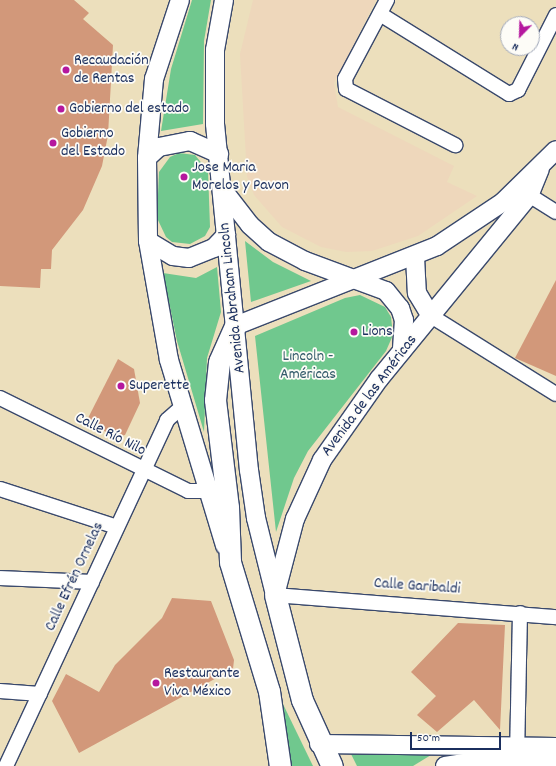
<!DOCTYPE html>
<meta charset="utf-8">
<style>
body{margin:0}
#map{position:relative;width:556px;height:766px;overflow:hidden;background:#ecdfbc;font-family:Dekko,sans-serif}
div>[style]{position:absolute}
.built>*{inset:0;background:#eed7bb}
.green>*{inset:0;background:#70c88e}
.building>*{inset:0;background:#d2987a}
.roads{filter:drop-shadow(1px 0 #3a496c) drop-shadow(-1px 0 #3a496c) drop-shadow(0 1px #3a496c) drop-shadow(0 -1px #3a496c)}
.minor>*{height:14px;margin:-7px;padding:0 7px;transform-origin:7px;border-radius:7px;background:#fff}
.major>*{height:18px;margin:-9px;padding:0 9px;transform-origin:9px;border-radius:9px;background:#fff}
.highway>*{height:21px;margin:-10.5px;padding:0 10.5px;transform-origin:10.5px;border-radius:10.5px;background:#fff}
.dots>*{width:11px;height:11px;translate:-50% -50%;box-sizing:border-box;border:2px solid #fdfcf7;border-radius:50%}
span{translate:-50% -50%;white-space:nowrap;text-align:center;line-height:1.15;-webkit-text-stroke:3.5px #fdfcf7;paint-order:stroke}
.poi-label{font-size:16px;color:#1b2f5e}
.left{translate:0 -50%;text-align:left}
.street-label{font-size:16px;color:#1b2f5e}
.park-label{font-size:16px;color:#355d6c}
.north{position:absolute;left:500px;top:16px;width:40px;height:40px;box-sizing:border-box;background:#fdfcf7;border:1px solid #a3aaba;border-radius:50%;rotate:203deg;font-size:11px;font-weight:700;line-height:16px;text-align:center;color:#1b2f5e}
.north::after{content:'';display:block;margin:auto;width:14px;height:18px;background:#b5179e;clip-path:polygon(50% 0,100% 100%,50% 72%,0 100%)}
.scale{position:absolute;left:410px;top:732px;width:91px;height:18px;box-sizing:border-box;border:2px solid #1b2f5e;border-top:0;padding-left:5px;font-size:12px;line-height:14px;white-space:nowrap;color:#1b2f5e;-webkit-text-stroke:3px #fdfcf7;paint-order:stroke}
</style>
<div id="map">
<div class="built">
<div style="clip-path:polygon(253px 0,376px 0,334px 83px,338px 107px,454px 166px,447px 182px,477px 196px,418px 236px,372px 251px,346px 252px,321px 247px,282px 227px,254px 195px,247px 176px,240px 54px)"></div>
</div>
<div class="green">
<div style="clip-path:polygon(192px 0,211px 0,204px 41px,203px 124px,161px 131px,171px 69px)"></div>
<div style="clip-path:polygon(179px 153px,195px 155px,208px 171px,210px 227px,205px 236px,190px 244px,172px 242px,166px 237px,157px 218px,159px 172px,170px 157px)"></div>
<div style="clip-path:polygon(245px 241px,273px 262px,311px 281px,251px 302px)"></div>
<div style="clip-path:polygon(217px 267px,221px 312px,207px 358px,204px 432px,177px 341px,163px 273px,196px 278px)"></div>
<div style="clip-path:polygon(360px 295px,385px 307px,391px 317px,393px 335px,386px 351px,308px 451px,294px 478px,276px 532px,255px 336px,345px 298px)"></div>
<div style="clip-path:polygon(281px 700px,313px 766px,285px 766px)"></div>
<div style="clip-path:polygon(351px 754px,431px 755px,413px 766px,357px 766px)"></div>
</div>
<div class="building">
<div style="clip-path:polygon(0 0,74px 0,89px 13px,83px 19px,113px 45px,108px 135px,102px 166px,83px 210px,52px 250px,51px 269px,41px 269px,40px 288px,0 286px)"></div>
<div style="clip-path:polygon(556px 280px,556px 376px,515px 358px)"></div>
<div style="clip-path:polygon(118px 359px,134px 369px,140px 403px,125px 435px,116px 437px,86px 422px)"></div>
<div style="clip-path:polygon(172px 598px,211px 601px,234px 660px,233px 669px,79px 753px,52px 701px,66px 674px,99px 692px,115px 665px,162px 618px)"></div>
<div style="clip-path:polygon(458px 623px,505px 625px,500px 730px,474px 700px,437px 732px,417px 715px,436px 696px,411px 672px)"></div>
</div>
<div class="roads">
<div class="minor">
<div style="left:387px;top:0;width:89px;rotate:118deg"></div>
<div style="left:345px;top:79px;width:10px;rotate:84deg"></div>
<div style="left:346px;top:89px;width:123px;rotate:27.2deg"></div>
<div style="left:380px;top:14px;width:152px;rotate:31.8deg"></div>
<div style="left:509px;top:94px;width:10px;rotate:-24deg"></div>
<div style="left:518px;top:90px;width:84px;rotate:-63.1deg"></div>
<div style="left:521px;top:190px;width:41px;rotate:32.2deg"></div>
<div style="left:431px;top:316px;width:147px;rotate:32deg"></div>
<div style="left:0;top:398px;width:210px;rotate:26.3deg"></div>
<div style="left:188px;top:491px;width:20px"></div>
<div style="left:0;top:489px;width:123px;rotate:18deg"></div>
<div style="left:0;top:578px;width:92px;rotate:2.5deg"></div>
<div style="left:275px;top:595px;width:282px;rotate:4.5deg"></div>
<div style="left:0;top:691px;width:40px;rotate:4.3deg"></div>
<div style="left:517px;top:756px;width:143px;rotate:-88.8deg"></div>
<div style="left:6px;top:766px;width:382px;rotate:-65deg"></div>
<div style="left:167px;top:420px;width:20px;rotate:-41deg"></div>
</div>
<div class="major">
<div style="left:180px;top:0;width:83px;rotate:108.2deg"></div>
<div style="left:154px;top:79px;width:79px;rotate:95.1deg"></div>
<div style="left:147px;top:158px;width:83px;rotate:89.3deg"></div>
<div style="left:148px;top:241px;width:121px;rotate:80deg"></div>
<div style="left:169px;top:360px;width:194px;rotate:73.2deg"></div>
<div style="left:224px;top:0;width:51px;rotate:100.2deg"></div>
<div style="left:215px;top:50px;width:74px;rotate:90deg"></div>
<div style="left:215px;top:124px;width:348px;rotate:84.4deg"></div>
<div style="left:249px;top:470px;width:49px;rotate:81.7deg"></div>
<div style="left:256px;top:518px;width:79px;rotate:76.1deg"></div>
<div style="left:147px;top:158px;width:16px;rotate:-43deg"></div>
<div style="left:159px;top:147px;width:32px;rotate:-11deg"></div>
<div style="left:190px;top:141px;width:32px;rotate:24deg"></div>
<div style="left:223px;top:190px;width:44px;rotate:52.4deg"></div>
<div style="left:250px;top:225px;width:25px;rotate:42deg"></div>
<div style="left:269px;top:242px;width:41px;rotate:27.8deg"></div>
<div style="left:305px;top:261px;width:86px;rotate:20.3deg"></div>
<div style="left:386px;top:291px;width:22px;rotate:51deg"></div>
<div style="left:400px;top:308px;width:13px;rotate:72deg"></div>
<div style="left:404px;top:320px;width:31px;rotate:94deg"></div>
<div style="left:148px;top:241px;width:29px;rotate:31deg"></div>
<div style="left:173px;top:256px;width:16px;rotate:7deg"></div>
<div style="left:189px;top:258px;width:27px;rotate:-22deg"></div>
<div style="left:214px;top:248px;width:18px;rotate:-47deg"></div>
<div style="left:415px;top:257px;width:36px;rotate:87deg"></div>
<div style="left:417px;top:293px;width:27px;rotate:59deg"></div>
<div style="left:235px;top:326px;width:217px;rotate:-21.6deg"></div>
<div style="left:437px;top:246px;width:79px;rotate:-33.7deg"></div>
<div style="left:503px;top:202px;width:74px;rotate:-44.5deg"></div>
<div style="left:275px;top:595px;width:79px;rotate:-75.3deg"></div>
<div style="left:295px;top:519px;width:65px;rotate:-65.4deg"></div>
<div style="left:322px;top:460px;width:99px;rotate:-54.9deg"></div>
<div style="left:379px;top:379px;width:237px;rotate:-50.7deg"></div>
<div style="left:529px;top:196px;width:29px;rotate:-68deg"></div>
<div style="left:319px;top:744px;width:237px;rotate:0.7deg"></div>
<div style="left:445px;top:766px;width:36px;rotate:-9deg"></div>
<div style="left:481px;top:760px;width:75px"></div>
</div>
<div class="highway">
<div style="left:235px;top:326px;width:39px;rotate:114deg"></div>
<div style="left:219px;top:362px;width:38px;rotate:96deg"></div>
<div style="left:215px;top:400px;width:108px;rotate:83.1deg"></div>
<div style="left:228px;top:507px;width:55px;rotate:87.9deg"></div>
<div style="left:230px;top:562px;width:135px;rotate:73.2deg"></div>
<div style="left:269px;top:691px;width:76px;rotate:81.7deg"></div>
<div style="left:275px;top:595px;width:108px;rotate:75.6deg"></div>
<div style="left:302px;top:700px;width:72px;rotate:65.6deg"></div>
</div>
</div>
<div class="dots">
<div style="left:66px;top:70px;background:#b5179e"></div>
<div style="left:61px;top:109px;background:#b5179e"></div>
<div style="left:53px;top:143px;background:#b5179e"></div>
<div style="left:184px;top:177px;background:#b5179e"></div>
<div style="left:354px;top:332px;background:#b5179e"></div>
<div style="left:121px;top:386px;background:#b5179e"></div>
<div style="left:156px;top:683px;background:#b5179e"></div>
</div>
<div class="poi-label">
<span class="left" style="left:74px;top:70px">Recaudación<br>de Rentas</span>
<span class="left" style="left:69px;top:109px">Gobierno del estado</span>
<span class="left" style="left:61px;top:143px">Gobierno<br>del Estado</span>
<span class="left" style="left:192px;top:177px">Jose Maria<br>Morelos y Pavon</span>
<span class="left" style="left:362px;top:332px">Lions</span>
<span class="left" style="left:129px;top:386px">Superette</span>
<span class="left" style="left:164px;top:683px">Restaurante<br>Viva México</span>
</div>
<div class="street-label">
<span style="left:233px;top:298px;rotate:-96deg">Avenida Abraham Lincoln</span>
<span style="left:370px;top:396px;rotate:-53deg">Avenida de las Américas</span>
<span style="left:110px;top:435px;rotate:27deg">Calle Río Nilo</span>
<span style="left:75px;top:577px;rotate:-65deg">Calle Efrén Ornelas</span>
<span style="left:417px;top:587px;rotate:4deg">Calle Garibaldi</span>
</div>
<div class="park-label">
<span style="left:308px;top:366px">Lincoln -<br>Américas</span>
</div>
<div class="north">N</div>
<div class="scale">50 m</div>
</div>
